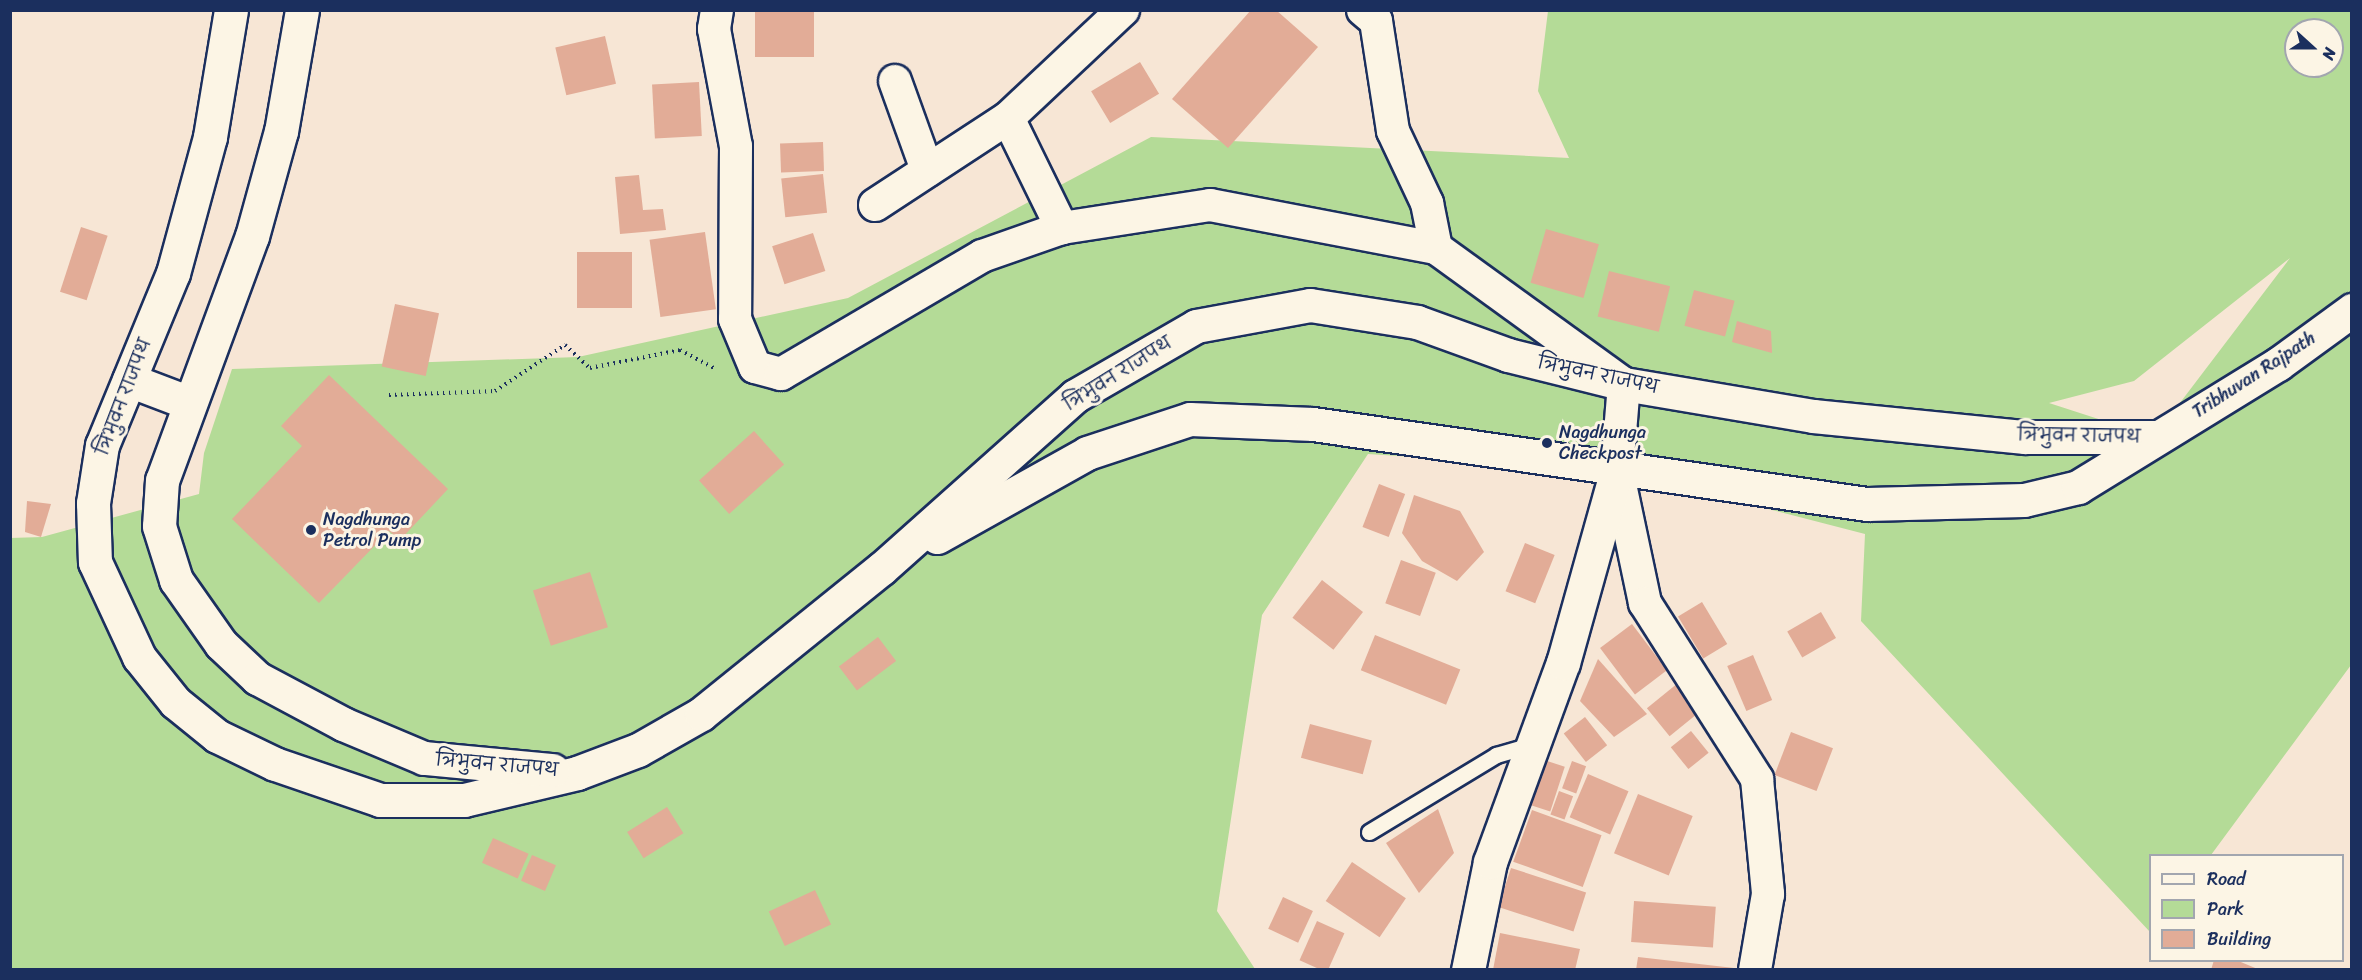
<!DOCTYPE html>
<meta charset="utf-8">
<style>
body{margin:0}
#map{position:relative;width:2362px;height:980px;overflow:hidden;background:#f7e6d5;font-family:Sriracha,"Playpen Sans Deva",sans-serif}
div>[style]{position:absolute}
.green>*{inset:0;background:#b4db97}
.building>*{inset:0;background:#e2ac97;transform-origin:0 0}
.path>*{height:4px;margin-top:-2px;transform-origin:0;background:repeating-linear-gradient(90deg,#1b2f5e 0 1.5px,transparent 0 6px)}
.roads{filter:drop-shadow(2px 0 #1b2f5e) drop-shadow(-2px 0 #1b2f5e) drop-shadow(0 2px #1b2f5e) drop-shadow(0 -2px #1b2f5e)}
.service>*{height:15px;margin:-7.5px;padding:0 7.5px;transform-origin:7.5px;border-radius:7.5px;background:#fcf5e5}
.minor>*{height:32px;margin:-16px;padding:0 16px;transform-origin:16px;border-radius:16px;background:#fcf5e5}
.tertiary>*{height:33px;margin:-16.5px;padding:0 16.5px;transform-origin:16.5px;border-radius:16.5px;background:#fcf5e5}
.trunk>*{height:33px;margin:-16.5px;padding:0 16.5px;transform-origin:16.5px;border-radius:16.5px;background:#fcf5e5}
.dots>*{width:16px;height:16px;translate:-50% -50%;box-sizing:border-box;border:3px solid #fcf5e5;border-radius:50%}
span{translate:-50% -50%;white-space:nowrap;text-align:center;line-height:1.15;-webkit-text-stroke:6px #fcf5e5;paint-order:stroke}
.street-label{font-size:18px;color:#1b2f5e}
.poi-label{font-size:18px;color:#1b2f5e}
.left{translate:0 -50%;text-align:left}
.frame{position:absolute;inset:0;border:12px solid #1b2f5e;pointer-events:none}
.legend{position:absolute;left:2149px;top:854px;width:195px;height:108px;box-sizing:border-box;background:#fcf5e5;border:2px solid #a2a6af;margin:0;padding:8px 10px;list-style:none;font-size:18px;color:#1b2f5e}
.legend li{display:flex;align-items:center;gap:12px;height:30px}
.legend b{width:30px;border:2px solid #a2a6af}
.north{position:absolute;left:2284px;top:18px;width:60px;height:60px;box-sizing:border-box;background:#fcf5e5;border:2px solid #a2a6af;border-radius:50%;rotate:111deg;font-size:16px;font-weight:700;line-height:24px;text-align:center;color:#1b2f5e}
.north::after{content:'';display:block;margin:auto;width:21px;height:27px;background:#1b2f5e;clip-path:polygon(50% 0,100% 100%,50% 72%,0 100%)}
</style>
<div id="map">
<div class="green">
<div style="clip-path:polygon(evenodd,1548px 11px,2351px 11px,2351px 665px,2211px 855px,2150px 856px,2150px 932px,1861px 621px,1865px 534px,1617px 470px,1368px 454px,1262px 615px,1217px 911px,1255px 969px,11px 969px,10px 538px,42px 537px,199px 494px,204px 453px,232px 369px,578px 357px,848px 298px,1151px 137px,1569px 158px,1538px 91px,1548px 11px,2296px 30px,2332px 30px,2332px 66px,2296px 66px,2296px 30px,1548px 11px,2290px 258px,2154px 437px,2049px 403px,2134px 381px,2290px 258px)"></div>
</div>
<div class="building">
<div style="left:755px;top:10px;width:59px;height:47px"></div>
<div style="clip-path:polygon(1251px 10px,1276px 10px,1318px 47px,1228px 148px,1172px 99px)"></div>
<div style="left:605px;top:36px;width:49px;height:51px;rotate:77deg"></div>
<div style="left:1140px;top:62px;width:37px;height:57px;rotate:59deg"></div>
<div style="left:699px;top:82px;width:54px;height:47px;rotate:87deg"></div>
<div style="left:823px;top:142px;width:29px;height:43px;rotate:88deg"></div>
<div style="left:823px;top:174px;width:39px;height:42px;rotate:84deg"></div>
<div style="clip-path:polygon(639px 175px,643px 210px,663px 209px,666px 230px,620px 234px,615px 177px)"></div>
<div style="left:81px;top:227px;width:28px;height:68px;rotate:18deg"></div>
<div style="left:1546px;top:229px;width:55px;height:56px;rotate:16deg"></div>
<div style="left:705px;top:232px;width:78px;height:56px;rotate:82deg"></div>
<div style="left:813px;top:233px;width:40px;height:43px;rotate:72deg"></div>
<div style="left:577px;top:252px;width:55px;height:56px"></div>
<div style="left:1609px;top:271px;width:63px;height:47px;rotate:14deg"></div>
<div style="left:1694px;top:290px;width:42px;height:37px;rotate:15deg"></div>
<div style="left:395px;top:304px;width:45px;height:64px;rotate:12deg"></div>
<div style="clip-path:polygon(1737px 321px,1771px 331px,1772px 353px,1732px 342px)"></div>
<div style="clip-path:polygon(329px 375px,448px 489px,400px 540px,389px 531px,319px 603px,232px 519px,302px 446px,281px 426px)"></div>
<div style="left:754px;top:431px;width:45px;height:74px;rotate:48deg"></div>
<div style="left:1379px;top:484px;width:28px;height:46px;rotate:21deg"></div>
<div style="clip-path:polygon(1414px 495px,1460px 511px,1484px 552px,1457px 581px,1422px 561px,1402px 533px)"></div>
<div style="clip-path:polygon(27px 501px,51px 504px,41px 537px,25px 532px)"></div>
<div style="left:1525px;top:543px;width:32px;height:52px;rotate:22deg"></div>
<div style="left:1401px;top:560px;width:37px;height:46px;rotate:20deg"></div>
<div style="left:590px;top:572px;width:58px;height:60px;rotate:72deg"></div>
<div style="left:1322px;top:580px;width:52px;height:48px;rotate:38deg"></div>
<div style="left:1702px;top:602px;width:49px;height:28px;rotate:59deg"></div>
<div style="left:1821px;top:612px;width:30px;height:39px;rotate:60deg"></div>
<div style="left:1632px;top:624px;width:58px;height:40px;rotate:53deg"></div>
<div style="left:1375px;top:635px;width:92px;height:38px;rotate:22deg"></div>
<div style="left:878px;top:637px;width:30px;height:49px;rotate:53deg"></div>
<div style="left:1753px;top:655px;width:49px;height:28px;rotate:67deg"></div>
<div style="clip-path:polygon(1598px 659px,1647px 714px,1614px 737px,1580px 701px)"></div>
<div style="left:1678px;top:683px;width:36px;height:40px;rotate:51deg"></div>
<div style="left:1585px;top:717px;width:36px;height:27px;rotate:52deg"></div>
<div style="left:1310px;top:724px;width:64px;height:35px;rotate:15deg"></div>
<div style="left:1691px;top:731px;width:28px;height:26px;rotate:51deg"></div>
<div style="left:1791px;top:732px;width:45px;height:46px;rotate:21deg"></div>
<div style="left:1541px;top:759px;width:25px;height:47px;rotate:18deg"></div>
<div style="left:1572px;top:761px;width:15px;height:29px;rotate:20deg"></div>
<div style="left:1588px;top:774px;width:44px;height:47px;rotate:23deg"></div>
<div style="left:1559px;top:791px;width:15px;height:25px;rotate:20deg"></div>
<div style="left:1638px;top:794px;width:59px;height:64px;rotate:22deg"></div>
<div style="left:667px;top:807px;width:31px;height:47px;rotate:58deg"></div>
<div style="clip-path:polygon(1438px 809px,1454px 853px,1419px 893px,1386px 843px)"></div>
<div style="left:1532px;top:810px;width:74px;height:55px;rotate:20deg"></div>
<div style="left:493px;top:838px;width:39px;height:27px;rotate:24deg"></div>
<div style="left:532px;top:855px;width:26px;height:28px;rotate:23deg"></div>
<div style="left:1352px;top:862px;width:65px;height:47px;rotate:34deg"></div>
<div style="left:1511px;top:868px;width:79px;height:41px;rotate:18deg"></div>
<div style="left:815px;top:890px;width:38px;height:51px;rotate:65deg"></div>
<div style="left:1283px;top:897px;width:33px;height:35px;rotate:25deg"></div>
<div style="left:1634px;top:901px;width:82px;height:41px;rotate:4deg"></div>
<div style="left:1317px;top:921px;width:30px;height:43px;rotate:24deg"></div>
<div style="clip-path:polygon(1500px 933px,1580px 949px,1575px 970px,1493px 970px)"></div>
<div style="clip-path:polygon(1638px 957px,1734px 968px,1734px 970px,1636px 970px)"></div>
<div style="clip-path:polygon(2214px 960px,2236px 960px,2260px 970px,2211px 970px)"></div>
</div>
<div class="path">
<div style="left:389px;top:395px;width:106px;rotate:-2.2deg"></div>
<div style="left:495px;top:391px;width:84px;rotate:-33.3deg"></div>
<div style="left:565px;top:345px;width:34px;rotate:43deg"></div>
<div style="left:590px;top:368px;width:92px;rotate:-11.3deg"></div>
<div style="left:680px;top:350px;width:40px;rotate:28deg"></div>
</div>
<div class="roads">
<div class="service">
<div style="left:1369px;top:832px;width:149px;rotate:-31.2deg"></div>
<div style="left:1496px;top:755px;width:37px;rotate:-16deg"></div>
</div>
<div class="minor">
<div style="left:717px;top:10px;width:19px;rotate:99deg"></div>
<div style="left:714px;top:29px;width:119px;rotate:79.4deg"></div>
<div style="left:736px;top:146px;width:173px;rotate:90.3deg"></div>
<div style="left:735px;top:319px;width:52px;rotate:67.4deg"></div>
<div style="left:755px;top:367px;width:27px;rotate:15deg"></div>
<div style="left:781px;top:374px;width:233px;rotate:-30.4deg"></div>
<div style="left:982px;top:256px;width:85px;rotate:-19.3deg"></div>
<div style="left:1062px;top:228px;width:150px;rotate:-8.8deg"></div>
<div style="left:1210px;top:205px;width:230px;rotate:10.8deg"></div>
<div style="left:1436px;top:248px;width:232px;rotate:35.9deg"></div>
<div style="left:1624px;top:384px;width:86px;rotate:94.7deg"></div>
<div style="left:1617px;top:470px;width:136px;rotate:78.1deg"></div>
<div style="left:1645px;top:603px;width:209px;rotate:57.5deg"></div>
<div style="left:1757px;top:779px;width:116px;rotate:84.5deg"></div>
<div style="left:1768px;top:894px;width:77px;rotate:99.7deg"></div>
<div style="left:1363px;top:10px;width:17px;rotate:40deg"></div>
<div style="left:1376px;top:21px;width:111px;rotate:81.2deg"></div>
<div style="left:1393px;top:131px;width:80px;rotate:64.7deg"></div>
<div style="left:1427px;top:203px;width:46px;rotate:78.7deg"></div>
<div style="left:895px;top:81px;width:95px;rotate:70.2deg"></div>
<div style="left:1008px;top:118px;width:158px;rotate:-43.2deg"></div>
<div style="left:875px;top:205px;width:159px;rotate:-33.2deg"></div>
<div style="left:1008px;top:118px;width:123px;rotate:63.9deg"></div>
</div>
<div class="tertiary">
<div style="left:1468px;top:970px;width:110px;rotate:-78.5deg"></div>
<div style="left:1490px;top:862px;width:212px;rotate:-69.9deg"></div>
<div style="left:1563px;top:663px;width:200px;rotate:-74.4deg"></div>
</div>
<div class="trunk">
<div style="left:231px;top:10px;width:129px;rotate:99.4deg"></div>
<div style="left:210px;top:137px;width:141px;rotate:105.2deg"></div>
<div style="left:173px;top:273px;width:186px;rotate:112.4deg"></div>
<div style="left:102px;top:445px;width:59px;rotate:98.8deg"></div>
<div style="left:93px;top:503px;width:59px;rotate:88.1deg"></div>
<div style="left:95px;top:562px;width:105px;rotate:65.1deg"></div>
<div style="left:139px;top:657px;width:58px;rotate:51.3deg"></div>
<div style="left:175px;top:702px;width:54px;rotate:39deg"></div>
<div style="left:217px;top:736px;width:64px;rotate:25.8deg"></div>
<div style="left:275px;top:764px;width:111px;rotate:18.9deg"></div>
<div style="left:380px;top:800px;width:84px"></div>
<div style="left:464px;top:800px;width:116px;rotate:-13.4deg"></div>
<div style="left:577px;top:773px;width:65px;rotate:-20.7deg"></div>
<div style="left:638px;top:750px;width:73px;rotate:-29.7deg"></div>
<div style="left:701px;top:714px;width:231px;rotate:-38.9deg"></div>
<div style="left:881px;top:569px;width:260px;rotate:-41.7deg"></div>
<div style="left:1075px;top:396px;width:140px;rotate:-30deg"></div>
<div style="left:1196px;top:326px;width:116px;rotate:-10.4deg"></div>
<div style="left:1310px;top:305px;width:108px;rotate:9deg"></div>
<div style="left:1417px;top:322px;width:97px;rotate:19.9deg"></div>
<div style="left:1508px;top:355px;width:120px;rotate:14deg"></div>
<div style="left:1624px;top:384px;width:192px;rotate:9.6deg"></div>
<div style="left:1813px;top:416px;width:213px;rotate:5.7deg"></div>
<div style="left:2025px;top:437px;width:129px"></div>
<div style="left:302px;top:10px;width:123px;rotate:99.8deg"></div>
<div style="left:281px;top:131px;width:109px;rotate:105.4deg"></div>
<div style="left:252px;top:236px;width:260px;rotate:110.2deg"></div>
<div style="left:162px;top:480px;width:46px;rotate:93.7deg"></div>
<div style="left:159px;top:526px;width:57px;rotate:72.5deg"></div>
<div style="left:176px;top:580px;width:78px;rotate:54.9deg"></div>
<div style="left:221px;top:644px;width:50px;rotate:43.4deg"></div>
<div style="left:257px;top:678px;width:98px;rotate:28.1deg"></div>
<div style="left:343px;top:724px;width:88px;rotate:22.8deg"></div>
<div style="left:424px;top:758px;width:129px;rotate:5.4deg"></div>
<div style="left:129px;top:380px;width:62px;rotate:20.8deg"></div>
<div style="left:937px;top:537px;width:172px;rotate:-29.2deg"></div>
<div style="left:1087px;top:453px;width:108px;rotate:-18.3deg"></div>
<div style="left:1190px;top:419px;width:123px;rotate:2.3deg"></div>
<div style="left:1313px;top:424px;width:560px;rotate:8.22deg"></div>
<div style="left:1867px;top:504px;width:157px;rotate:-1.5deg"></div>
<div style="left:2024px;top:500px;width:56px;rotate:-13.5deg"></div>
<div style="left:2078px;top:487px;width:235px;rotate:-31.6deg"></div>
<div style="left:2278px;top:364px;width:92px;rotate:-36.1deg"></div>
</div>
</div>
<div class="dots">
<div style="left:1547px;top:443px;background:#1b2f5e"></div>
<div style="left:311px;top:530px;background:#1b2f5e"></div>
</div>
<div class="street-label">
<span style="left:1118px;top:374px;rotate:-32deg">त्रिभुवन राजपथ</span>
<span style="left:1598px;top:375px;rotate:12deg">त्रिभुवन राजपथ</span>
<span style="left:2254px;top:375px;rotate:-33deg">Tribhuvan Rajpath</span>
<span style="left:124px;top:397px;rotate:-69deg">त्रिभुवन राजपथ</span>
<span style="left:2079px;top:436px;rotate:1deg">त्रिभुवन राजपथ</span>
<span style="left:497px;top:765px;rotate:5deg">त्रिभुवन राजपथ</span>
</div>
<div class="poi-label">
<span class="left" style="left:1559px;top:443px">Nagdhunga<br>Checkpost</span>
<span class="left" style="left:323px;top:530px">Nagdhunga<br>Petrol Pump</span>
</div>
<div class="frame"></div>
<ul class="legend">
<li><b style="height:8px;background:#fcf5e5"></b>Road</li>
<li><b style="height:16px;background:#b4db97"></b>Park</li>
<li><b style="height:16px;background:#e2ac97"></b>Building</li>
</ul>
<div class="north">N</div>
</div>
